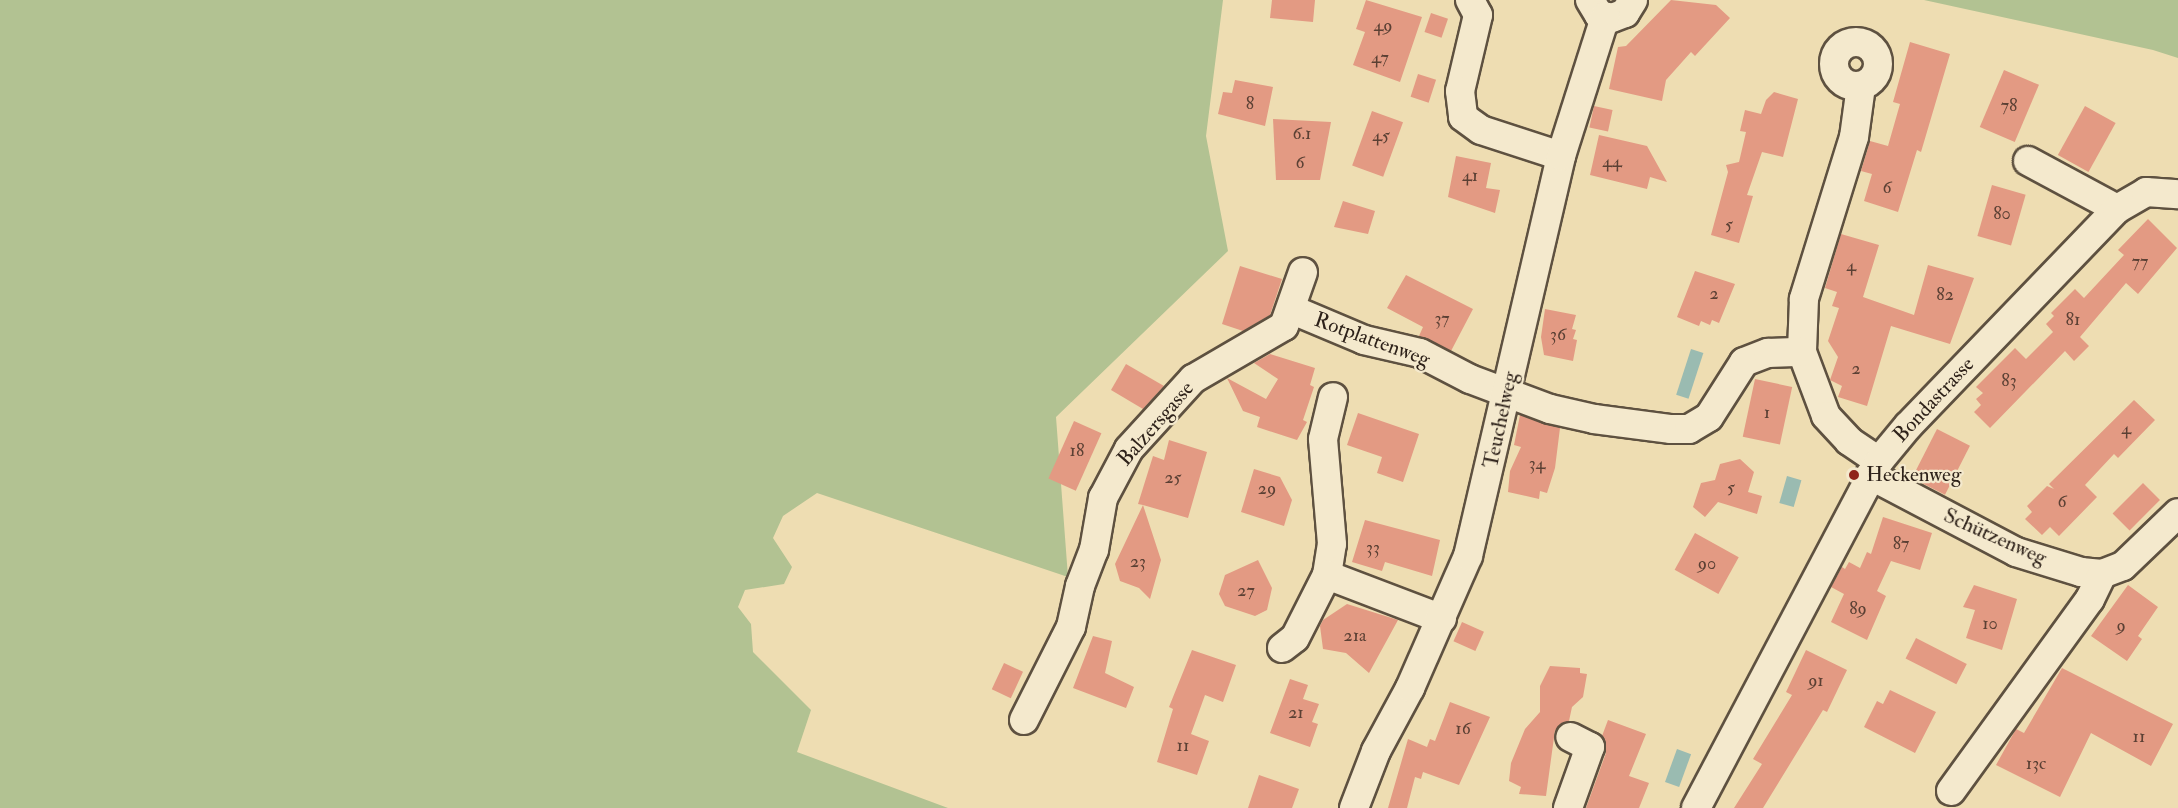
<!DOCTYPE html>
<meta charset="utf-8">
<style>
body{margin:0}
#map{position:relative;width:2178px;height:808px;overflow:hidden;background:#eeddb2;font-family:"IM FELL Double Pica",serif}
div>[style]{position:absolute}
.green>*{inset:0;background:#b2c292}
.water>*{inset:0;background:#9abbb1;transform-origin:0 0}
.building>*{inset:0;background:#e39a83;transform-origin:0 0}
.roads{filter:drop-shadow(2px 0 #5e5140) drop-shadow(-2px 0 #5e5140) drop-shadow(0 2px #5e5140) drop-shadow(0 -2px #5e5140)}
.minor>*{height:28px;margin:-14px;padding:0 14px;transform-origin:14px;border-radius:14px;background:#f4e9cd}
.minor>.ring{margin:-14px;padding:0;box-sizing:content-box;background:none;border:28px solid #f4e9cd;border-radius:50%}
.dots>*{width:16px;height:16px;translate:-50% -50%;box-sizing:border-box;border:3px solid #f4e9cd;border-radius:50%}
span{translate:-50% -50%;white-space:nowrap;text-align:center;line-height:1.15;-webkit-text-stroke:4.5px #f4e9cd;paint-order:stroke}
.number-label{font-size:18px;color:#5b4034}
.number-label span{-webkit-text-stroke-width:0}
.street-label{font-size:21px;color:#2e221a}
.poi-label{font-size:21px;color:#2e221a}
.left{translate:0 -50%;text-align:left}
</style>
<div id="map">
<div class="green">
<div style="clip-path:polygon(0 0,1223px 0,1206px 136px,1228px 251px,1056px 417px,1068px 577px,817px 493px,783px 516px,773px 538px,792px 567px,784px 584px,745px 590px,738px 607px,751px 624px,753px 652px,811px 710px,797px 752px,948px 808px,0 808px)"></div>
<div style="clip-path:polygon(1924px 0,2178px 0,2178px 58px,2153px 50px)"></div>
</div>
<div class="water">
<div style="left:1691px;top:349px;width:13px;height:48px;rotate:18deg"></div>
<div style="left:1787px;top:476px;width:15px;height:28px;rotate:16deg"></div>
<div style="left:1677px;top:749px;width:15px;height:35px;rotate:20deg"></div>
</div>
<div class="building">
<div style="clip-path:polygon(1272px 0,1315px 0,1313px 22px,1270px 18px)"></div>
<div style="clip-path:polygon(1366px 0,1422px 17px,1400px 82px,1353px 65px,1365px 32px,1356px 29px)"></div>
<div style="clip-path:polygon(1671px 0,1716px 5px,1730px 18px,1695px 56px,1691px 52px,1666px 80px,1662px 101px,1609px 89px,1618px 47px,1626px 46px)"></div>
<div style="left:1431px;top:13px;width:18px;height:20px;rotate:19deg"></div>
<div style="clip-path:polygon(1910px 42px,1950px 54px,1921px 152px,1917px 150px,1898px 212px,1864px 201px,1872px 174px,1861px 171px,1870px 141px,1888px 146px,1900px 104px,1893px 102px)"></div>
<div style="left:2004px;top:70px;width:38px;height:62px;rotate:23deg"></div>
<div style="left:1418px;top:74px;width:19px;height:24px;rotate:18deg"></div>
<div style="clip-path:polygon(1235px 80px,1273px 87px,1265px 126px,1218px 114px,1223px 92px,1232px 93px)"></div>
<div style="clip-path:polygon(1774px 92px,1798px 99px,1783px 157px,1762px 152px,1747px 195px,1753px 196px,1739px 243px,1711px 235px,1728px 172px,1726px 165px,1739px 162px,1746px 132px,1740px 131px,1745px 110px,1761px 114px,1766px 100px)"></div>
<div style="left:1594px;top:106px;width:19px;height:22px;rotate:12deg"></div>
<div style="left:2085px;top:106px;width:35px;height:56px;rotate:29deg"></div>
<div style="left:1372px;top:111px;width:33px;height:58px;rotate:20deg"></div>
<div style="clip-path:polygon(1273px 119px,1331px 122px,1320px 180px,1276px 180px)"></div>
<div style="clip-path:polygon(1599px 135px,1647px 146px,1667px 182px,1650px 177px,1647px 189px,1590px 175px)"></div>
<div style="clip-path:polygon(1456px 156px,1491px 163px,1486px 188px,1500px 190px,1495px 213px,1448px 197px)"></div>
<div style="left:1992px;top:185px;width:35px;height:53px;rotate:16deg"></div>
<div style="clip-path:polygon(1343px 201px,1375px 211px,1368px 234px,1334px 227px)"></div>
<div style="clip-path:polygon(2148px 219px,2177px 248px,2138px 294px,2126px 283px,2080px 337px,2089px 346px,2074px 361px,2065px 351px,1990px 428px,1974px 412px,1981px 405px,1976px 399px,1983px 393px,1976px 387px,2015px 348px,2026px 359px,2053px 332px,2046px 324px,2054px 316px,2051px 313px,2075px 289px,2084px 298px,2124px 255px,2118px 250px)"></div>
<div style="clip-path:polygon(1841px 234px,1879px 245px,1863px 297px,1914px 315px,1928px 265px,1974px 278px,1950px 344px,1891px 326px,1867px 406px,1838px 397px,1842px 386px,1830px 380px,1838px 357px,1828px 341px,1839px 308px,1832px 306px,1837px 292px,1825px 288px)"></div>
<div style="clip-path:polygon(1240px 266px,1282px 279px,1270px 315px,1243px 331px,1222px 324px)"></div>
<div style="clip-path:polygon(1695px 271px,1735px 284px,1719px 323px,1712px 320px,1710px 325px,1701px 321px,1699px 326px,1677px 317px)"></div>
<div style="clip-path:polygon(1406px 275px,1473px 309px,1451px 351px,1419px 336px,1423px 327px,1387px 308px)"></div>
<div style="clip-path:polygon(1545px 309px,1576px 315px,1572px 329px,1576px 330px,1573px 339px,1577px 340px,1573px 361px,1544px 355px,1541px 337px)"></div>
<div style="clip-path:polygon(1270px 354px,1315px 368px,1310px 385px,1314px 387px,1303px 420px,1307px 422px,1297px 440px,1257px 427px,1260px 417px,1243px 411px,1227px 378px,1266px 399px,1278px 379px,1254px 363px)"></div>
<div style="clip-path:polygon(1126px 364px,1164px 386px,1143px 409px,1111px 390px)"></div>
<div style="left:1755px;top:379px;width:38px;height:59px;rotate:12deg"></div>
<div style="clip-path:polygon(2134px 400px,2155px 420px,2118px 458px,2114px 454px,2085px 485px,2097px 497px,2059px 536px,2050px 527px,2042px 535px,2025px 519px,2032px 512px,2027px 506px,2047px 486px,2054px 489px,2049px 484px)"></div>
<div style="clip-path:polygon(1358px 413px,1419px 434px,1403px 482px,1377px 473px,1382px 457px,1347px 445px)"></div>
<div style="clip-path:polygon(1520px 415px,1560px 428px,1555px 468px,1547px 493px,1540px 491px,1539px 499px,1508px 492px,1510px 471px,1521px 447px,1514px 445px)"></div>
<div style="left:1074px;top:421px;width:30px;height:63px;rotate:24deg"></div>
<div style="left:1937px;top:429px;width:37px;height:55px;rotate:27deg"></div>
<div style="clip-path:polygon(1169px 440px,1207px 452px,1188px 518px,1143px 505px,1161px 560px,1150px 599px,1139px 588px,1120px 581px,1115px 564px,1143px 505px,1138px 504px,1153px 456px,1164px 460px)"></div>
<div style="clip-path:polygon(1740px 459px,1754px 472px,1748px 492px,1762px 496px,1757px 514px,1718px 502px,1705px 517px,1693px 507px,1701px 483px,1715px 480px,1720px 464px)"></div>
<div style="clip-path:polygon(1254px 469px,1280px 477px,1292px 500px,1284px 526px,1241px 512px)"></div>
<div style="left:2143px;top:483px;width:24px;height:43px;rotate:45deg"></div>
<div style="clip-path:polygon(1883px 517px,1932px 533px,1920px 570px,1891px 561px,1877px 591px,1886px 596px,1867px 640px,1831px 622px,1844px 594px,1831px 587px,1842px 567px,1845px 569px,1849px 562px,1860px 568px,1867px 552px,1871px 554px)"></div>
<div style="clip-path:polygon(1365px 520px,1440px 540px,1432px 576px,1385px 562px,1382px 571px,1352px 562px)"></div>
<div style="left:1695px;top:533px;width:50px;height:42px;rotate:29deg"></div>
<div style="clip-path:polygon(1258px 560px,1272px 588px,1267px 610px,1255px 616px,1225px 606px,1219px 594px,1225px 575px)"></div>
<div style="clip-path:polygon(1974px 585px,2017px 599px,2002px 650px,1966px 638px,1975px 610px,1963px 607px)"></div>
<div style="clip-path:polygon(2128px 585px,2158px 607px,2138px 636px,2142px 639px,2127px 661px,2091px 636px)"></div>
<div style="clip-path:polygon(1347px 604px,1398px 620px,1369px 673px,1346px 653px,1323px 649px,1320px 626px,1323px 620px)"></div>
<div style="left:1462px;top:622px;width:24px;height:21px;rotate:24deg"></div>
<div style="clip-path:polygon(1093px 636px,1112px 641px,1105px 673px,1134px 687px,1126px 708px,1073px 688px)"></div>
<div style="left:1916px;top:638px;width:57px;height:23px;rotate:27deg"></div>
<div style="clip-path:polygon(1192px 650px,1236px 665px,1223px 702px,1205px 695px,1191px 734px,1209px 741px,1197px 775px,1157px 762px,1173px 709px,1169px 707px)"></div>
<div style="clip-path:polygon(1806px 650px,1847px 670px,1827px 712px,1823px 710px,1763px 808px,1734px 808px,1762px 764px,1753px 759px,1792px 695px,1786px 692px)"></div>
<div style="left:1004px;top:663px;width:21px;height:29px;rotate:25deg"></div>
<div style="clip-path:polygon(1550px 666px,1580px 668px,1580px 673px,1587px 674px,1583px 697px,1572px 707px,1569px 721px,1555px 730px,1546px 796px,1519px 794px,1521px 787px,1509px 781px,1511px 763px,1525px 729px,1540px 712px,1540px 686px)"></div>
<div style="clip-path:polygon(2062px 668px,2173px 724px,2151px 766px,2091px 733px,2060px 797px,1996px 765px,2016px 729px,2024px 733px)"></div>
<div style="clip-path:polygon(1290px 679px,1308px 685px,1303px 699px,1319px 704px,1312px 722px,1318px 724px,1310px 747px,1270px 733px)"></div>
<div style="clip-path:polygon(1890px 690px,1936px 712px,1915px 753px,1864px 727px,1877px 701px,1883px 704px)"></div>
<div style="clip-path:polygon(1450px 702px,1490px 717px,1459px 785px,1423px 772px,1421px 779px,1415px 777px,1407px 808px,1388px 808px,1408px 739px,1427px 747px,1430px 739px,1435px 741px)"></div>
<div style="clip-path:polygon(1608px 720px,1646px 734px,1629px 776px,1649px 783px,1639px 808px,1586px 808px,1606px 753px,1602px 736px)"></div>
<div style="clip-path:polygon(1259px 775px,1299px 789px,1292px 808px,1248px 808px)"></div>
</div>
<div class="roads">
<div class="minor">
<div style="left:1470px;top:0;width:17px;rotate:62deg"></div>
<div style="left:1478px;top:15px;width:78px;rotate:103.3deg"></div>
<div style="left:1460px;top:91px;width:26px;rotate:83deg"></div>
<div style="left:1463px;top:117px;width:22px;rotate:36deg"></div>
<div style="left:1481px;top:130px;width:84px;rotate:18deg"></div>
<div style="left:1590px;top:0;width:17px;rotate:59deg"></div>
<div style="left:1599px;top:15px;width:13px;rotate:13deg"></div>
<div style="left:1612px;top:18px;width:14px;rotate:-21deg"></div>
<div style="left:1625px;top:13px;width:15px;rotate:-58deg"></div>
<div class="ring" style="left:1834px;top:42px;width:16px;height:16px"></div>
<div style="left:1861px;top:86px;width:51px;rotate:97.8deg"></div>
<div style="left:1854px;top:137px;width:170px;rotate:107.2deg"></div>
<div style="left:1804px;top:299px;width:53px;rotate:92.2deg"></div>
<div style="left:1802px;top:352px;width:68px;rotate:69.4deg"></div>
<div style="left:1826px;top:416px;width:34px;rotate:47deg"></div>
<div style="left:1849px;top:441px;width:36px;rotate:34deg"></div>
<div style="left:2028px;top:161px;width:101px;rotate:28.3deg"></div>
<div style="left:1293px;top:310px;width:77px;rotate:22.9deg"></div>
<div style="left:1364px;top:340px;width:57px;rotate:13.1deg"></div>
<div style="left:1420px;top:353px;width:56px;rotate:27.5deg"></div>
<div style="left:1470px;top:379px;width:85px;rotate:20.6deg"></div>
<div style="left:1550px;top:409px;width:45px;rotate:12.8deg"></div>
<div style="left:1594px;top:419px;width:78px;rotate:7.4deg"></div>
<div style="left:1671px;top:429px;width:18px"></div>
<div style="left:1689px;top:429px;width:23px;rotate:-31deg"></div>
<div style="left:1709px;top:417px;width:65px;rotate:-57.5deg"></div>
<div style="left:1744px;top:362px;width:26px;rotate:-21deg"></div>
<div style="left:1768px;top:353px;width:34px;rotate:-2deg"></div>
<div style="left:1870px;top:475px;width:165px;rotate:27.8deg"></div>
<div style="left:2016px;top:552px;width:68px;rotate:17.1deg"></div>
<div style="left:2081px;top:572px;width:21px;rotate:5deg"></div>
<div style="left:2102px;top:574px;width:22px;rotate:-21deg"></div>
<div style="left:2123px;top:566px;width:76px;rotate:-43.9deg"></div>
<div style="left:1327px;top:575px;width:31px;rotate:-81deg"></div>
<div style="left:1332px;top:544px;width:105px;rotate:-94.9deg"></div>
<div style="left:1323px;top:439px;width:43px;rotate:-76.6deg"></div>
<div style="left:1282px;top:648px;width:16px;rotate:-38deg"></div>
<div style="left:1295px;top:638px;width:71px;rotate:-63.1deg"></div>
<div style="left:1327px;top:575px;width:123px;rotate:20.9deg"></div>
<div style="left:1024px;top:720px;width:104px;rotate:-63.2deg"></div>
<div style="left:1071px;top:627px;width:42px;rotate:-77.6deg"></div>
<div style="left:1080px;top:586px;width:39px;rotate:-69deg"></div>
<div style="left:1094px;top:550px;width:53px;rotate:-80.2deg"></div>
<div style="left:1103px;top:498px;width:55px;rotate:-62deg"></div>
<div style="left:1129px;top:449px;width:95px;rotate:-47.6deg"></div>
<div style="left:1193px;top:379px;width:105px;rotate:-30.2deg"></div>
<div style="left:1284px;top:326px;width:57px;rotate:-70.6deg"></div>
<div style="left:1951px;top:791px;width:237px;rotate:-54.1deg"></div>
<div style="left:2090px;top:599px;width:28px;rotate:-64deg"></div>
<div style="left:1354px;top:808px;width:61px;rotate:-68.9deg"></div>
<div style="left:1376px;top:751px;width:72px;rotate:-61.6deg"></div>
<div style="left:1410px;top:688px;width:144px;rotate:-66.3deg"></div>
<div style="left:1468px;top:556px;width:411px;rotate:-76.9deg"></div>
<div style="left:1561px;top:156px;width:146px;rotate:-72.4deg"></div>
<div style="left:1568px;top:808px;width:65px;rotate:-70.2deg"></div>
<div style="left:1590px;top:747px;width:22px;rotate:-153deg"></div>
<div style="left:1696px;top:808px;width:392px;rotate:-62.2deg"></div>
<div style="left:1879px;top:461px;width:45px;rotate:-50.4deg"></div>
<div style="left:1908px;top:426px;width:301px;rotate:-46.1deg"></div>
<div style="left:2117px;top:209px;width:34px;rotate:-30deg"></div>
<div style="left:2146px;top:192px;width:32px;rotate:4deg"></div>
</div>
</div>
<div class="dots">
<div style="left:1854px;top:475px;background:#8f2418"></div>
</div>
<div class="number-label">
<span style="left:1383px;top:26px">49</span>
<span style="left:1380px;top:58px">47</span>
<span style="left:1250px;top:104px">8</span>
<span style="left:2009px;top:106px">78</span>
<span style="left:1302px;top:134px">6.1</span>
<span style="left:1381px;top:136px">45</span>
<span style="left:1612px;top:162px">44</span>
<span style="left:1300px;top:163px">6</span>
<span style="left:1470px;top:176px">41</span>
<span style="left:1887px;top:188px">6</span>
<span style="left:2002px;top:214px">80</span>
<span style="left:1729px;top:225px">5</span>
<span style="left:2140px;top:262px">77</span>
<span style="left:1851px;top:266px">4</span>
<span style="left:1714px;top:294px">2</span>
<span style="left:1945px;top:295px">82</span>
<span style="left:1442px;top:319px">37</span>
<span style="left:2073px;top:320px">81</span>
<span style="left:1558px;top:335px">36</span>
<span style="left:1856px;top:369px">2</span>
<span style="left:2009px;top:381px">83</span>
<span style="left:1767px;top:413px">1</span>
<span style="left:2126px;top:429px">4</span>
<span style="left:1077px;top:451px">18</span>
<span style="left:1537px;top:464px">34</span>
<span style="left:1173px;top:478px">25</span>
<span style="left:1731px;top:488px">5</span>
<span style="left:1267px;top:489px">29</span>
<span style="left:2062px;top:502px">6</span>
<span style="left:1901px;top:544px">87</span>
<span style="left:1373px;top:548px">33</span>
<span style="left:1138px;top:562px">23</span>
<span style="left:1707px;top:564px">90</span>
<span style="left:1246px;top:591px">27</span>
<span style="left:1858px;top:609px">89</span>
<span style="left:1990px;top:624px">10</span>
<span style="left:2121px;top:626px">9</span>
<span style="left:1355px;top:636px">21a</span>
<span style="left:1816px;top:681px">91</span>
<span style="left:1296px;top:713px">21</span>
<span style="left:1463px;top:729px">16</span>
<span style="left:2139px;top:737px">11</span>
<span style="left:1183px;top:746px">11</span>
<span style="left:2036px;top:764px">13c</span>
</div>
<div class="street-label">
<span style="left:1372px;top:340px;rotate:20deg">Rotplattenweg</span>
<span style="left:1934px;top:400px;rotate:-47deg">Bondastrasse</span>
<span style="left:1501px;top:420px;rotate:-78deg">Teuchelweg</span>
<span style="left:1156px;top:424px;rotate:-49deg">Balzersgasse</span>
<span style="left:1995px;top:537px;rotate:24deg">Schützenweg</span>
</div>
<div class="poi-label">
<span class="left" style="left:1866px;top:475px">Heckenweg</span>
</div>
</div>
